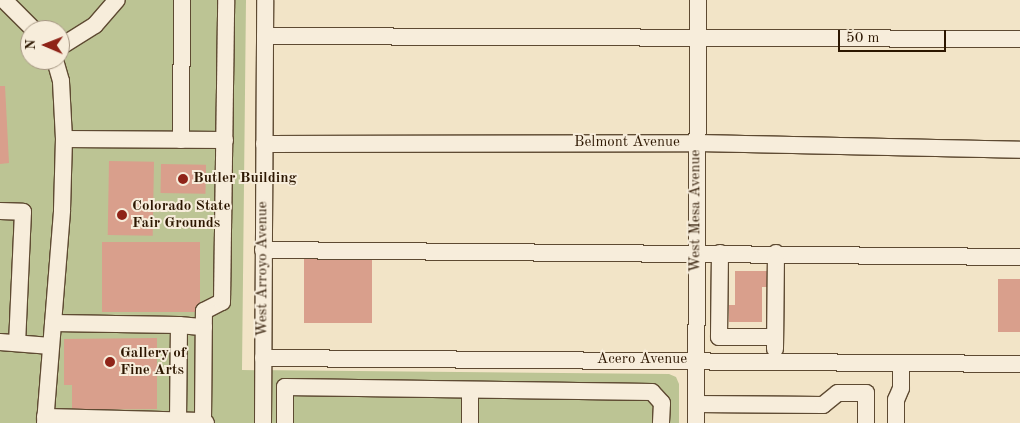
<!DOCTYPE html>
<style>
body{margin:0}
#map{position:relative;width:1020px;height:423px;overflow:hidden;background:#f2e4c7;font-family:"Old Standard TT",serif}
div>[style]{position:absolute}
.green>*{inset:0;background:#bcc494}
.building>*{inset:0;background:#d99f8c;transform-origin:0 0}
.roads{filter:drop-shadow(1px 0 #5e4a32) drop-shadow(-1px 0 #5e4a32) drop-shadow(0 1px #5e4a32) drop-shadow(0 -1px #5e4a32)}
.minor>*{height:16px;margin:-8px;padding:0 8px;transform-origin:8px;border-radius:8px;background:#f7eddb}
.dots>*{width:14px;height:14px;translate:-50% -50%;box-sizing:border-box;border:2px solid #f7eddb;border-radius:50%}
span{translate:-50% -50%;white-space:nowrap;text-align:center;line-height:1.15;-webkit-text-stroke:4px #f7eddb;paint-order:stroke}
.street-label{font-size:15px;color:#2c1600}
.poi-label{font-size:15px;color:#2c1600;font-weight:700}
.left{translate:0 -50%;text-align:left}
.north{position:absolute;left:20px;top:20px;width:50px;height:50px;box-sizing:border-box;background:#f7eddb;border:1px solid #a69783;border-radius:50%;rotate:271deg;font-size:14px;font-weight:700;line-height:20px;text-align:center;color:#2c1600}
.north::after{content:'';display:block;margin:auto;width:18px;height:22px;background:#8f2418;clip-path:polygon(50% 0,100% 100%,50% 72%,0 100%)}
.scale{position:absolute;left:838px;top:30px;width:108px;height:22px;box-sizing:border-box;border:2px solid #2c1600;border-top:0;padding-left:6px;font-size:15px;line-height:18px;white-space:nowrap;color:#2c1600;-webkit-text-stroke:4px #f7eddb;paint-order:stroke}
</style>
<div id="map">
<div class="green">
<div style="clip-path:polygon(evenodd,0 0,246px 0,242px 370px,669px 374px,676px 377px,679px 384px,679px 423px,0 423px,0 0,30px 30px,60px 30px,60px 60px,30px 60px,30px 30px)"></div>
</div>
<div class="building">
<div style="clip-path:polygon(0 86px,5px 86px,9px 163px,0 164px)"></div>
<div style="left:109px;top:161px;width:45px;height:74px;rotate:1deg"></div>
<div style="left:161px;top:164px;width:45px;height:29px;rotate:1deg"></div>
<div style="left:102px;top:242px;width:98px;height:70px"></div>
<div style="left:304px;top:258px;width:68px;height:65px"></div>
<div style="clip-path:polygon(735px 271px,769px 271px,769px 287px,762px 287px,762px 322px,729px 322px,729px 305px,735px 305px)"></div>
<div style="left:998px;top:279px;width:22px;height:53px"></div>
<div style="clip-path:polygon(157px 338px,157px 409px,72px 410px,72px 385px,64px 385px,64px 339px)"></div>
</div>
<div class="roads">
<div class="minor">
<div style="left:4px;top:0;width:42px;rotate:45deg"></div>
<div style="left:265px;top:36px;width:755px;rotate:0.23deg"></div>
<div style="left:60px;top:47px;width:41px;rotate:-32.2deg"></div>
<div style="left:95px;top:25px;width:33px;rotate:-49deg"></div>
<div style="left:64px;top:139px;width:161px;rotate:0.4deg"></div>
<div style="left:181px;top:140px;width:140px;rotate:-89.6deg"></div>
<div style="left:264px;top:144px;width:433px;rotate:-0.1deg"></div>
<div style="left:697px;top:143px;width:323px;rotate:1.2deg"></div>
<div style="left:0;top:211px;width:23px;rotate:2deg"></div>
<div style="left:23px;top:212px;width:131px;rotate:92.6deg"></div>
<div style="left:263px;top:250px;width:757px;rotate:0.53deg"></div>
<div style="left:720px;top:253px;width:84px;rotate:90.7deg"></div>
<div style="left:719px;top:337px;width:56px"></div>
<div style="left:53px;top:323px;width:126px;rotate:0.9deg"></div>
<div style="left:179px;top:325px;width:25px;rotate:5deg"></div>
<div style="left:0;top:342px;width:51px;rotate:4.5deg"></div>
<div style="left:775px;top:349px;width:96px;rotate:-89.4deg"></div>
<div style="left:263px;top:358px;width:757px;rotate:0.45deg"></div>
<div style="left:696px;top:404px;width:127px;rotate:0.5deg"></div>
<div style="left:823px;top:405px;width:19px;rotate:-39deg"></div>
<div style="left:838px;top:393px;width:28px"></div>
<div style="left:866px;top:393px;width:30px;rotate:90deg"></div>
<div style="left:45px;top:417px;width:158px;rotate:1.5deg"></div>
<div style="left:178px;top:420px;width:95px;rotate:-89.4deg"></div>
<div style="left:45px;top:423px;width:214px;rotate:-85.4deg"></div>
<div style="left:62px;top:210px;width:71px;rotate:-88.4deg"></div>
<div style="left:64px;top:139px;width:58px;rotate:-93deg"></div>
<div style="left:61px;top:81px;width:22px;rotate:-106deg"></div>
<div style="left:206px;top:423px;width:4px;rotate:-146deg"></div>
<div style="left:203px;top:421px;width:110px;rotate:-89.5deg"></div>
<div style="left:204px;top:311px;width:20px;rotate:-27deg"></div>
<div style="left:222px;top:302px;width:302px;rotate:-89.2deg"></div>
<div style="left:263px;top:423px;width:423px;rotate:-89.7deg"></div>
<div style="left:285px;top:423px;width:36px;rotate:-90deg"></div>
<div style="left:285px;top:387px;width:367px;rotate:0.8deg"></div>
<div style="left:652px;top:392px;width:15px;rotate:48deg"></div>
<div style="left:662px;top:403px;width:20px;rotate:93deg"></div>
<div style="left:470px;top:423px;width:33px;rotate:-90deg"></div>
<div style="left:696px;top:423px;width:423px;rotate:-89.7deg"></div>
<div style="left:896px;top:423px;width:23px;rotate:-90deg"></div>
<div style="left:896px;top:400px;width:13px;rotate:-67deg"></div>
<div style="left:901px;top:388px;width:24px;rotate:-90deg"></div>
</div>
</div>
<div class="dots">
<div style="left:183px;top:179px;background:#8f2418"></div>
<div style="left:122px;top:215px;background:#8f2418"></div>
<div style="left:110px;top:362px;background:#8f2418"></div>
</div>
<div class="street-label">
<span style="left:627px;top:143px">Belmont Avenue</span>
<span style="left:696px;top:211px;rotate:-90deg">West Mesa Avenue</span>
<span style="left:263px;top:269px;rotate:-90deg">West Arroyo Avenue</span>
<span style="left:642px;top:360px">Acero Avenue</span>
</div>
<div class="poi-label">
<span class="left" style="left:193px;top:179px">Butler Building</span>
<span class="left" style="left:132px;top:215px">Colorado State<br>Fair Grounds</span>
<span class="left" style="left:120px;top:362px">Gallery of<br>Fine Arts</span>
</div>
<div class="north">N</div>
<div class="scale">50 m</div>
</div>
